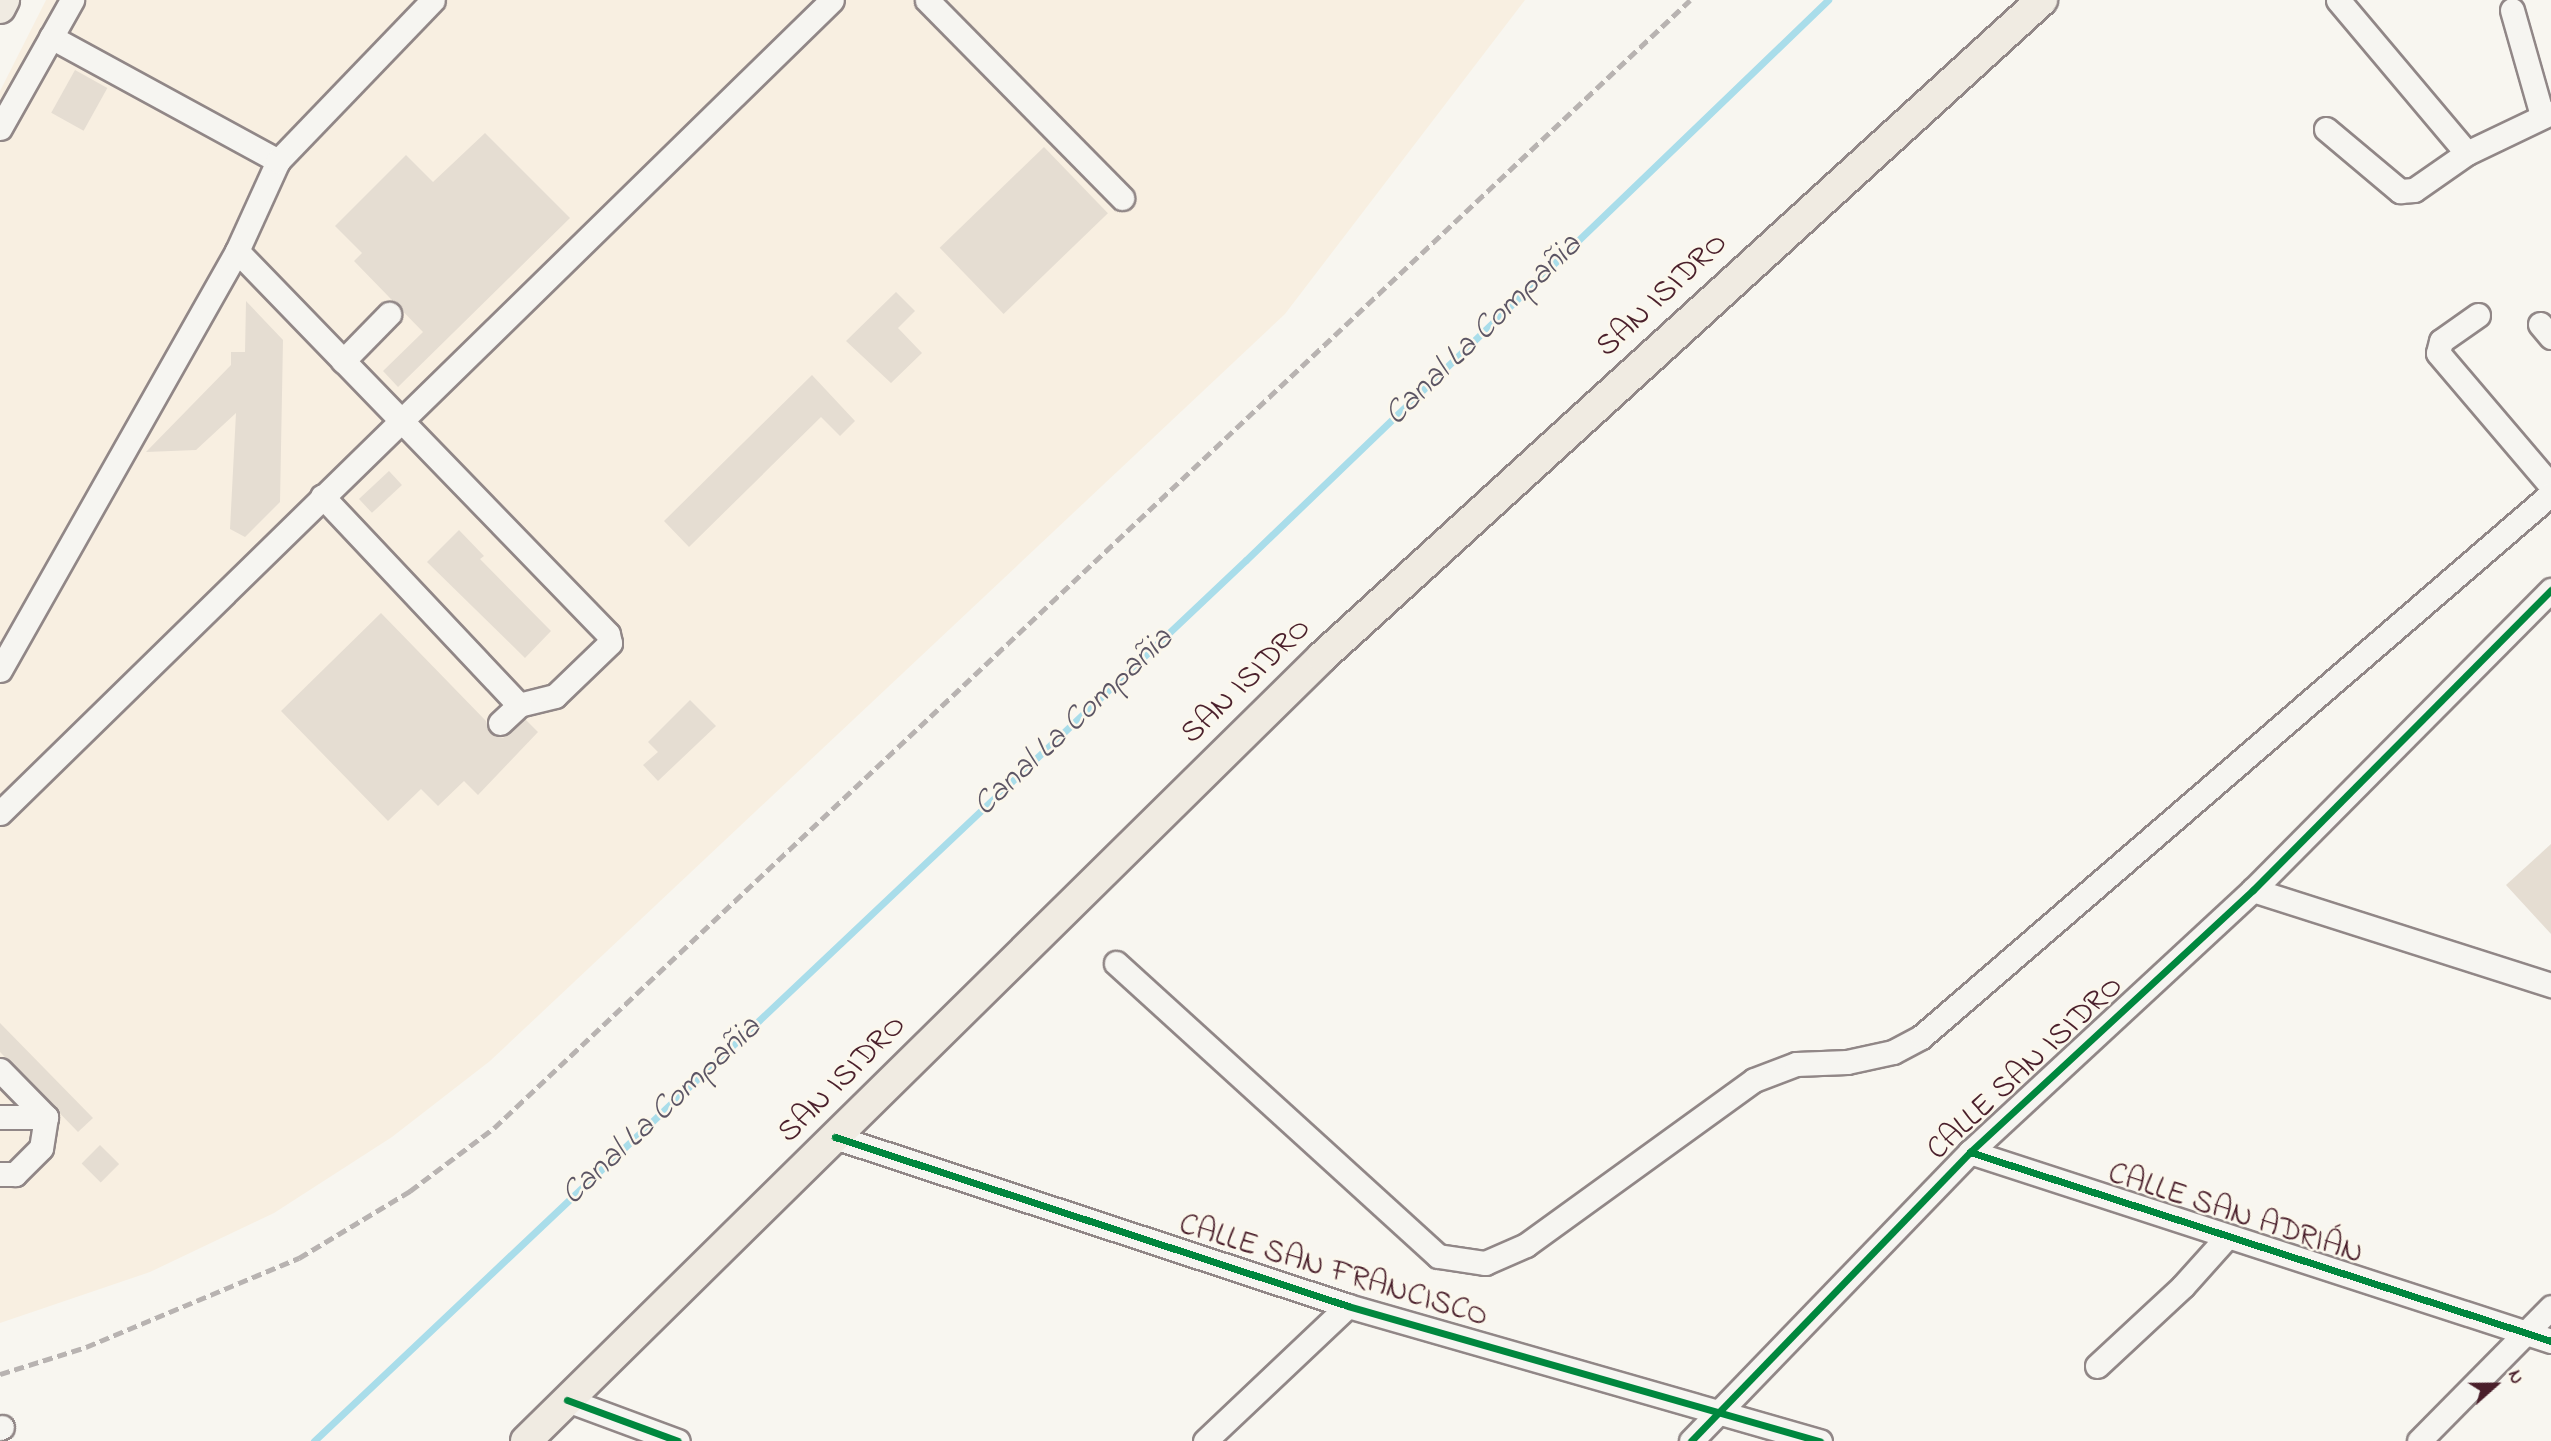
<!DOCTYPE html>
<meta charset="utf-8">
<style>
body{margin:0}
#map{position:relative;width:2551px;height:1441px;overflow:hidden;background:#f8f6f0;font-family:"Indie Flower",sans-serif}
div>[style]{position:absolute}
.built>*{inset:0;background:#f8efe1}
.stream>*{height:7px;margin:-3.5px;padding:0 3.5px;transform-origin:3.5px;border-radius:3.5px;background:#a9ddea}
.building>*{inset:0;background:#e5ddd2;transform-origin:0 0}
.roads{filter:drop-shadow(2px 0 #918787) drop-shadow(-2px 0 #918787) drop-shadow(0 2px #918787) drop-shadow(0 -2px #918787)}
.minor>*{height:23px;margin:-11.5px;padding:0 11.5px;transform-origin:11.5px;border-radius:11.5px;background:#f6f5f1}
.major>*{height:30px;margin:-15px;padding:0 15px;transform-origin:15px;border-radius:15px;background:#f0ebe2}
.rail>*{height:5px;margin-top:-2.5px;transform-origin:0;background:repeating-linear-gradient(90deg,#b8b3b1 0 10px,transparent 0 15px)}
.cycleway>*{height:7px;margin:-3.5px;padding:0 3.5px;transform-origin:3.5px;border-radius:3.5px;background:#00873e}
span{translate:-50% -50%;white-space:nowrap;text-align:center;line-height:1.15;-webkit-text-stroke:5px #fbf7ec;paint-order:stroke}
.street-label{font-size:32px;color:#4a1f2b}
.water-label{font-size:33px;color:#5c5564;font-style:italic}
.north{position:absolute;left:2460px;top:1350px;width:70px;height:70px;-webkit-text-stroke:5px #fbf7ec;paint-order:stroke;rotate:69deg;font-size:19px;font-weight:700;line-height:28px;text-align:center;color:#4a1f2b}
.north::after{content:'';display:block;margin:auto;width:24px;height:32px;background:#4a1f2b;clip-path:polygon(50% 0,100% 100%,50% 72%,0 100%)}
</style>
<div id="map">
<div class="built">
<div style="clip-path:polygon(46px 0,1525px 0,1285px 314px,490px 1061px,392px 1137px,274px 1213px,150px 1272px,0 1323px,0 91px)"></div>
</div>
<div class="stream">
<div style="left:314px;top:1441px;width:1282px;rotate:-43.39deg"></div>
<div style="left:1246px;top:560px;width:808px;rotate:-43.9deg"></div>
</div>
<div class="building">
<div style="left:75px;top:70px;width:37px;height:49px;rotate:29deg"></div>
<div style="clip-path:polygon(485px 133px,570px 218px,398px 387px,383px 371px,423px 332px,354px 261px,362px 253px,335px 226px,406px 155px,433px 182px)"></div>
<div style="left:1044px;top:147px;width:92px;height:145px;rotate:46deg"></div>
<div style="clip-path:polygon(896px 292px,915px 311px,898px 328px,922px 353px,891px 383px,846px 341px)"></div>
<div style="clip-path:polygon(246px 301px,283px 340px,280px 502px,245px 537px,230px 529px,236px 413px,196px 450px,146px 452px,231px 365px,231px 352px,245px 352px)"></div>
<div style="clip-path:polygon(812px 375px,855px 421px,840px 436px,821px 417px,689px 547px,664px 521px)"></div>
<div style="left:389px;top:471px;width:19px;height:41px;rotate:47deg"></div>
<div style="clip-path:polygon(459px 530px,484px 556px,480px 559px,551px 631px,525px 658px,427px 562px)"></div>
<div style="clip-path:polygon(381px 613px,486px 721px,490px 733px,503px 738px,525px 719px,538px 732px,478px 795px,464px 781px,438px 806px,421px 789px,388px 821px,281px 711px)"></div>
<div style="clip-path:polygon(690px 700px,716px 726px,658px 781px,643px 765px,658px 752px,648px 742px)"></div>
<div style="clip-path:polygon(2551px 844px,2551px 934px,2506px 885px)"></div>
<div style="clip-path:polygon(0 1023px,93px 1118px,78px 1132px,0 1052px)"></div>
<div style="left:100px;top:1145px;width:27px;height:26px;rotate:45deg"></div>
</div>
<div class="roads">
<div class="minor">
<div style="left:927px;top:0;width:278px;rotate:45.4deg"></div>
<div style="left:2338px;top:0;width:200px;rotate:49.9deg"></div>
<div style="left:2467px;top:153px;width:93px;rotate:-25.5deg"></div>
<div style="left:2512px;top:10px;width:109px;rotate:74.1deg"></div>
<div style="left:51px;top:37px;width:259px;rotate:28.6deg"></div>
<div style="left:0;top:128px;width:147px;rotate:-60.6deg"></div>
<div style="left:2326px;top:129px;width:97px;rotate:40deg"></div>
<div style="left:2400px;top:191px;width:14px;rotate:-4deg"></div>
<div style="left:2414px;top:190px;width:65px;rotate:-34.9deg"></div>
<div style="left:237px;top:251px;width:99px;rotate:-65.5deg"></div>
<div style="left:278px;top:161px;width:223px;rotate:-46.1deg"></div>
<div style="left:2478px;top:315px;width:45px;rotate:144.9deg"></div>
<div style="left:2441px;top:341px;width:12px;rotate:104deg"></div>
<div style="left:2438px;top:353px;width:175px;rotate:49.6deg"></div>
<div style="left:2540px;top:324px;width:17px;rotate:50deg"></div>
<div style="left:343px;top:361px;width:66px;rotate:-45.6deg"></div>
<div style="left:0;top:670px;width:481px;rotate:-60.5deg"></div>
<div style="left:237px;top:251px;width:533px;rotate:45.91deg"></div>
<div style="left:608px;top:634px;width:9px;rotate:77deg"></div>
<div style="left:610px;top:643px;width:76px;rotate:136.1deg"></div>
<div style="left:555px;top:696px;width:37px;rotate:166deg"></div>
<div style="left:519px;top:705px;width:287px;rotate:-133.3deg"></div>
<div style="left:500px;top:723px;width:26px;rotate:-43deg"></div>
<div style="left:0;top:813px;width:1163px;rotate:-44.34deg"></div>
<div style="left:2253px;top:890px;width:313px;rotate:17.7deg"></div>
<div style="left:1116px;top:963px;width:435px;rotate:42.3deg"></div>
<div style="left:1438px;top:1256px;width:48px;rotate:8.5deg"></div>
<div style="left:1485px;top:1263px;width:45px;rotate:-23.7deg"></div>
<div style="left:1526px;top:1245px;width:281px;rotate:-35.9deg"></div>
<div style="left:1754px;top:1080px;width:45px;rotate:-20.9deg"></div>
<div style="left:1796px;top:1064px;width:51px;rotate:-2.2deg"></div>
<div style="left:1847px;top:1062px;width:47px;rotate:-12.3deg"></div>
<div style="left:1893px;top:1052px;width:32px;rotate:-28deg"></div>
<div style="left:1921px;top:1037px;width:832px;rotate:-40.76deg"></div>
<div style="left:0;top:1070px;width:66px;rotate:45.6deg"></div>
<div style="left:46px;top:1117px;width:31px;rotate:99deg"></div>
<div style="left:41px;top:1148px;width:37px;rotate:135deg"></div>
<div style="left:15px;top:1174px;width:15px;rotate:180deg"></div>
<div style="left:0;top:1117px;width:46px"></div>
<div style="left:835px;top:1137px;width:540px;rotate:18.23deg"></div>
<div style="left:1348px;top:1306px;width:491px;rotate:16deg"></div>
<div style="left:1970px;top:1152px;width:611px;rotate:18.02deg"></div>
<div style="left:2097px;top:1366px;width:117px;rotate:-42.9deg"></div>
<div style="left:2183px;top:1286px;width:66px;rotate:-48.1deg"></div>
<div style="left:567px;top:1400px;width:118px;rotate:20.3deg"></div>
<div style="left:0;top:1428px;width:2px;rotate:-27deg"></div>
<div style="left:1205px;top:1441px;width:197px;rotate:-43.4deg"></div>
<div style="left:1691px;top:1441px;width:402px;rotate:-46deg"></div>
<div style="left:1970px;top:1152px;width:386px;rotate:-42.8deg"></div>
<div style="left:2253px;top:890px;width:423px;rotate:-45.2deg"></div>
<div style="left:2419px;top:1441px;width:188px;rotate:-45.4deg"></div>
</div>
<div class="major">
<div style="left:0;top:8px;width:9px;rotate:-63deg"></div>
<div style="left:526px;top:1441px;width:1117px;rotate:-44.56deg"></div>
<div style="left:1322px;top:657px;width:975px;rotate:-42.38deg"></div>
</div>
</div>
<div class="rail">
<div style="left:0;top:1374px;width:90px;rotate:-17.4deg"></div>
<div style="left:86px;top:1347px;width:231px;rotate:-22.7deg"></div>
<div style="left:299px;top:1258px;width:130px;rotate:-31.1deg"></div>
<div style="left:410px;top:1191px;width:105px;rotate:-36.9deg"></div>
<div style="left:494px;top:1128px;width:1644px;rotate:-43.32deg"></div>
</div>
<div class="cycleway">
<div style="left:835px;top:1137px;width:540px;rotate:18.23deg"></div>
<div style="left:1348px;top:1306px;width:491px;rotate:16deg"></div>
<div style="left:1970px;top:1152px;width:611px;rotate:18.02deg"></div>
<div style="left:567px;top:1400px;width:118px;rotate:20.3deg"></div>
<div style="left:1691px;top:1441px;width:402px;rotate:-46deg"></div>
<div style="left:1970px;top:1152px;width:386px;rotate:-42.8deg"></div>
<div style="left:2253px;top:890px;width:423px;rotate:-45.2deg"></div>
</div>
<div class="street-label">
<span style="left:1663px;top:296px;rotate:-43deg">SAN ISIDRO</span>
<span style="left:1247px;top:682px;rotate:-44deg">SAN ISIDRO</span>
<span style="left:2026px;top:1069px;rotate:-43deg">CALLE SAN ISIDRO</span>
<span style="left:843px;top:1080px;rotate:-45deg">SAN ISIDRO</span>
<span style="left:2235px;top:1215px;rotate:18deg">CALLE SAN ADRIÁN</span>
<span style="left:1333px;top:1272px;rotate:17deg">CALLE SAN FRANCISCO</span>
</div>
<div class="water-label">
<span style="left:1484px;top:331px;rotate:-44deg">Canal La Compañia</span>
<span style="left:1074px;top:723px;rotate:-43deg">Canal La Compañia</span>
<span style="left:662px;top:1112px;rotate:-43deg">Canal La Compañia</span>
</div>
<div class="north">N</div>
</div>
